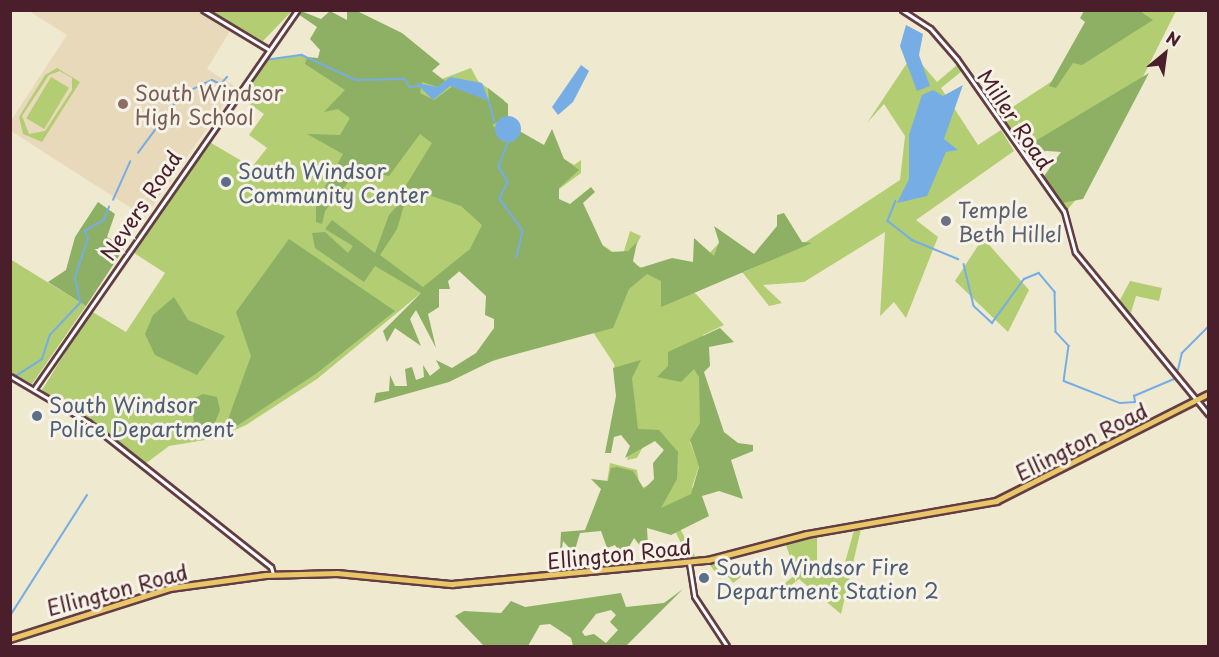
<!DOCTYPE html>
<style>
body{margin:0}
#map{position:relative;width:1219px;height:657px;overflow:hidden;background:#efe9d0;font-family:"Playpen Sans",sans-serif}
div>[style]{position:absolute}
.built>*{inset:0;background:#e8d9ba}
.green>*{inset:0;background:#b2cd72;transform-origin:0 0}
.forest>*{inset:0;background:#8db064}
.water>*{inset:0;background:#77ade5}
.round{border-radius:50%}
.stream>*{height:1.5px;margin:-0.75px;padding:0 0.75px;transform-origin:0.75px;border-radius:0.75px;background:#77ade5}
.roads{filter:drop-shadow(2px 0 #633d44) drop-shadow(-2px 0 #633d44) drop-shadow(0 2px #633d44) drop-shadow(0 -2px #633d44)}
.minor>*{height:3px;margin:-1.5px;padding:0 1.5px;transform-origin:1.5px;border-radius:1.5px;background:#fff}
.major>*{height:4.5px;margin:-2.25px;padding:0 2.25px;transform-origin:2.25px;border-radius:2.25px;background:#e9c769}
.dots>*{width:16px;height:16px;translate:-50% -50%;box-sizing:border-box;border:3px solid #f7f3e8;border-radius:50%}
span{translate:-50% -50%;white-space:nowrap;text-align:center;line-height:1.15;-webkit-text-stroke:6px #f7f3e8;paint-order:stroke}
.education-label{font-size:21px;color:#785e54}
.left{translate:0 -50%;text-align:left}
.street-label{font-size:21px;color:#4a1f2b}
.service-label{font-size:21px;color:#4e5e75}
.worship-label{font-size:21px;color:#5b616d}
.frame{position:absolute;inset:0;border:12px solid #4a1f2b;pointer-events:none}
.north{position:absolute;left:1135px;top:24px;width:60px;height:60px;-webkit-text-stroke:4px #f7f3e8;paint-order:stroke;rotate:29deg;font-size:16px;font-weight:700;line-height:24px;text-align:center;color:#4a1f2b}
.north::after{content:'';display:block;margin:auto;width:21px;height:27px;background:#4a1f2b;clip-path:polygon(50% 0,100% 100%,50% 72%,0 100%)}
</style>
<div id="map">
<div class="built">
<div style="clip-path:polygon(29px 11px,196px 11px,230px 31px,207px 69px,236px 87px,145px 217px,11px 131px,10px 122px,67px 35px)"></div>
</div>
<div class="green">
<div style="clip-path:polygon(210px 11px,292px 11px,263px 41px)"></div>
<div style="clip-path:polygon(1095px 11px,1176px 11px,1089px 184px,1068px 209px,1043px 181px,1071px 156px,1058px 140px,1031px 164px,999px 116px,1063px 74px)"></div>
<div style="clip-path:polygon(324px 48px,439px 80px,471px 68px,478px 81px,504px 100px,497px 117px,574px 165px,581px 160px,581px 173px,540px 203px,622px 258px,630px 231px,641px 236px,628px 261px,696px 294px,724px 325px,703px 335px,701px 384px,718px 423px,690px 442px,699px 466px,692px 487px,704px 506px,678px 525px,696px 558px,689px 559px,670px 521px,606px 488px,610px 463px,637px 470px,640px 489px,659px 480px,665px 441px,647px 439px,637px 458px,627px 460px,634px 435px,620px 419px,614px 364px,591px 329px,475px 367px,521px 328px,469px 264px,426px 298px,421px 293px,317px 379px,246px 425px,217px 438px,169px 446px,145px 464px,42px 390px,91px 311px,126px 332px,165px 273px,131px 251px,206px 140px,252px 167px,267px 148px,249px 135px,264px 114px,238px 96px,265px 60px,302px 55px,315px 62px)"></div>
<div style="clip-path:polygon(913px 54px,937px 82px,957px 65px,962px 71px,941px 88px,978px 145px,1001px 130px,1014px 151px,916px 220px,938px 237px,906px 318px,894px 302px,880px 316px,885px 232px,804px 282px,763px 285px,782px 303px,769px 306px,743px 273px,698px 265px,720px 242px,744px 272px,795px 249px,900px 180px,905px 136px,884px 104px,867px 123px)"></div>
<div style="clip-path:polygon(evenodd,57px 68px,80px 82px,42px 142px,23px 134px,19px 117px,45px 75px,57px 68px,60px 71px,72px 78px,72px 90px,45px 131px,29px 134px,22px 116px,49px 75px,60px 71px)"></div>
<div style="left:51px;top:77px;width:21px;height:48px;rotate:31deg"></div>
<div style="clip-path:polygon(983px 238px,1029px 290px,1008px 332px,955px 281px)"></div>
<div style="clip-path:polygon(10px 259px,86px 306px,32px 384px,11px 373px)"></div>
<div style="clip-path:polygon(1130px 281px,1162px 288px,1159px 301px,1136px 296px,1131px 313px,1120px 300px)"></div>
<div style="clip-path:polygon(862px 525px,841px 614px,799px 579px,780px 594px,777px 590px,796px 574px,785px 542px,817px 535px,817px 563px,831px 569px,844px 566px,855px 527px)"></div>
<div style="clip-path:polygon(729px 558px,741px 577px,733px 583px,726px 574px,720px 579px,710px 565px)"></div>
</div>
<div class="forest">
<div style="clip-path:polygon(301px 11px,321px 19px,330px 11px,347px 20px,347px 11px,357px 11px,402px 33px,440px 64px,432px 71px,445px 81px,438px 87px,422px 82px,420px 93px,434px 100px,453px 86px,489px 101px,488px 88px,508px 104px,508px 116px,492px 125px,512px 142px,521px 132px,544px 145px,552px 129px,564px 159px,579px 170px,559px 188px,559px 199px,570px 204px,591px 187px,595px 192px,583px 203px,603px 246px,611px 252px,628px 251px,637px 242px,633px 261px,640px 268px,672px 258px,693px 262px,694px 238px,714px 256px,719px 242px,714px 226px,754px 254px,777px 226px,777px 215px,784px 213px,802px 242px,812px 243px,661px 307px,661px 281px,647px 274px,629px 289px,613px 328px,494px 360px,449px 382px,374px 403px,376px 393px,389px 391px,390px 375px,395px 386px,407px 386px,405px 369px,412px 367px,416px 380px,424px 377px,423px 365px,430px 376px,440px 368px,436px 360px,452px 368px,476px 353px,494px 328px,494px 319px,485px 315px,486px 296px,459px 271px,448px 281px,450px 289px,439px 289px,439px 307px,428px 314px,436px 348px,416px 310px,410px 319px,421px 346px,395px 328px,387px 342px,383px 331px,421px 293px,375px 266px,364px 282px,315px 248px,312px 233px,325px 232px,348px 253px,353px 246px,325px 229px,332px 220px,375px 253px,389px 215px,407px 195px,397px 229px,380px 255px,423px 287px,470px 249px,482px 225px,461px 206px,405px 187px,432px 143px,420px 134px,389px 176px,358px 170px,325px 211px,322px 224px,316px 222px,316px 203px,343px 154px,307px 134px,340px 135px,350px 118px,338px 109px,324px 112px,345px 90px,305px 64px,307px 57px,318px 58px,320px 50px,310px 39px,317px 27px,298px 14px)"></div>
<div style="clip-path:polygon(1084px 11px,1140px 11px,1153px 20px,1082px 65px,1073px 63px,1056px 88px,1049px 86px,1085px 22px,1080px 18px)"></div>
<div style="clip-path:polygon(1149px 73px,1083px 199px,1062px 203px,1042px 179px,1061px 152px,1022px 149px)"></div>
<div style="clip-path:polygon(98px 202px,115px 214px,107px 237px,125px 247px,86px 306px,48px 282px,66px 270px,75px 237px)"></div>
<div style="clip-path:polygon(289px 239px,395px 311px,317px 373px,229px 431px,227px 422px,251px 356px,236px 312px)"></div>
<div style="clip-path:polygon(174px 297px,188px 320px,225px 336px,197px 375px,155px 355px,145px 334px,153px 315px)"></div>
<div style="clip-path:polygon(720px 328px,734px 342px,709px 347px,710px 366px,704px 372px,724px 432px,738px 443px,753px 445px,753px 451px,731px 460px,743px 499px,719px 491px,702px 496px,709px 516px,671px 535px,647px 528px,648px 546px,641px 547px,634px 538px,623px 558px,615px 545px,607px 548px,601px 531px,580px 533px,574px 553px,563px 541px,559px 569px,561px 532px,585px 530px,601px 489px,591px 479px,608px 481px,611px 468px,617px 467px,633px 471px,644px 489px,654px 479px,653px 463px,664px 450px,655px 441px,625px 458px,630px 446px,621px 435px,614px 437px,611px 453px,605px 453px,616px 396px,613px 368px,641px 360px,632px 378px,638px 429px,659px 430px,678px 452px,677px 479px,661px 508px,691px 494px,699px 467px,690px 440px,700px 423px,699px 377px,694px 369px,681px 382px,657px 377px,668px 366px,668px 352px)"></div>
<div style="clip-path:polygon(203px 394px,217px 397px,220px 410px,211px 432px,196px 437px,191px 400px)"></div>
<div style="clip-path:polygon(evenodd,683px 589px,626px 646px,573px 646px,571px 638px,550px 624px,540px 625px,528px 646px,484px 646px,455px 616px,464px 611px,501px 613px,511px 601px,525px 607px,621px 593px,626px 607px,664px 603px,683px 589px,611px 610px,616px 615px,610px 622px,618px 630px,606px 643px,594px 634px,585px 636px,582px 632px,596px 614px,611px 610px)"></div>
</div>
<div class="water">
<div style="clip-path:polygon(906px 25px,923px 34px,919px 55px,930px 86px,917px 91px,900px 46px)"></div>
<div style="clip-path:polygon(581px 65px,589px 71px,573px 102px,558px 115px,552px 107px)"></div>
<div style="clip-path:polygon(450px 77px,482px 83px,489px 101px,450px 86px,433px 100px,416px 83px,438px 87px)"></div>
<div style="clip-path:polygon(963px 85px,944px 139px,958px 150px,946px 152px,927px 196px,897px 203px,909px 179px,909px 135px,922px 95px,933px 90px,943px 96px)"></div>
<div class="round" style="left:495px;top:116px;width:26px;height:26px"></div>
</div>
<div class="stream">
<div style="left:265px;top:60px;width:37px;rotate:-8deg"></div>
<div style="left:302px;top:55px;width:60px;rotate:24.8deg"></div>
<div style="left:356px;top:80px;width:49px;rotate:-1.2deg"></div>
<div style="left:405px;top:79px;width:9px;rotate:58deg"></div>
<div style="left:410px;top:87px;width:9px;rotate:-6deg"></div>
<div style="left:489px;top:100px;width:21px;rotate:76deg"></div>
<div style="left:509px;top:141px;width:28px;rotate:111deg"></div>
<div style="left:499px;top:167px;width:17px;rotate:59deg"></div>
<div style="left:508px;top:182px;width:19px;rotate:115deg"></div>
<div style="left:500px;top:199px;width:39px;rotate:54deg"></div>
<div style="left:523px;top:231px;width:27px;rotate:103deg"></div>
<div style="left:138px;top:153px;width:72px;rotate:-53.4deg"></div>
<div style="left:181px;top:95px;width:34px;rotate:-26deg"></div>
<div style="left:212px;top:80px;width:10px;rotate:24deg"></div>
<div style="left:221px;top:84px;width:9px;rotate:-49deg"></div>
<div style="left:113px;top:200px;width:42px;rotate:-65.9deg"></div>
<div style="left:896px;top:201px;width:22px;rotate:112deg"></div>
<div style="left:888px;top:221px;width:31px;rotate:38deg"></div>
<div style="left:912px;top:240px;width:50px;rotate:22.4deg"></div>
<div style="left:964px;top:264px;width:43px;rotate:76.6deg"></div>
<div style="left:974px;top:306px;width:25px;rotate:43deg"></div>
<div style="left:992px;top:323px;width:54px;rotate:-54deg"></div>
<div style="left:1024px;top:279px;width:16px;rotate:-22deg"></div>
<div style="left:1039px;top:273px;width:25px;rotate:50deg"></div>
<div style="left:1055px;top:292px;width:40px;rotate:88.6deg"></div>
<div style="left:1056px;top:332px;width:19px;rotate:47deg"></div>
<div style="left:1069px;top:346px;width:35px;rotate:98deg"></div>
<div style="left:1064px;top:381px;width:60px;rotate:21.4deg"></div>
<div style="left:1120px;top:403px;width:15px;rotate:-4deg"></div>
<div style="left:1135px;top:402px;width:6px;rotate:-99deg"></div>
<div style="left:1134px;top:396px;width:43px;rotate:-23deg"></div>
<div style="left:1178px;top:370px;width:17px;rotate:-77deg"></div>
<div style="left:1182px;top:353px;width:37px;rotate:-45deg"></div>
<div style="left:16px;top:376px;width:31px;rotate:-33deg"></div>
<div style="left:42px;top:359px;width:25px;rotate:-72deg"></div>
<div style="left:50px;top:335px;width:44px;rotate:-46.8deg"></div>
<div style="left:80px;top:303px;width:26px;rotate:-101deg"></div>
<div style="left:75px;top:277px;width:40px;rotate:-71.1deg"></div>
<div style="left:88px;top:239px;width:9px;rotate:-111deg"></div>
<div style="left:85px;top:231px;width:22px;rotate:-30deg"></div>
<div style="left:104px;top:220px;width:14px;rotate:-69deg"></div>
<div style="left:10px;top:383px;width:1px;rotate:-45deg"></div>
<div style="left:10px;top:616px;width:143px;rotate:-57.5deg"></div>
</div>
<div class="roads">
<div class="minor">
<div style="left:203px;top:10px;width:76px;rotate:31deg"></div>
<div style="left:902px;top:10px;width:33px;rotate:33deg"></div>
<div style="left:930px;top:28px;width:41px;rotate:48.9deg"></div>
<div style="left:957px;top:59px;width:186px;rotate:54.9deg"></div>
<div style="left:1064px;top:211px;width:42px;rotate:75deg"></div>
<div style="left:1075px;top:252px;width:210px;rotate:50.6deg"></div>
<div style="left:10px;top:376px;width:91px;rotate:30.5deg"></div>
<div style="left:88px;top:422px;width:233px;rotate:38.4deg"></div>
<div style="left:271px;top:567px;width:7px;rotate:74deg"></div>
<div style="left:34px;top:389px;width:461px;rotate:-55.2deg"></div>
<div style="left:689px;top:563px;width:33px;rotate:81deg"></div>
<div style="left:694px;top:596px;width:60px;rotate:56.6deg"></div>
</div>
<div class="major">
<div style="left:10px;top:639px;width:168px;rotate:-17.7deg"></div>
<div style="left:170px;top:588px;width:96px;rotate:-7.8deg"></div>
<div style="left:265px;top:575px;width:72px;rotate:-1.6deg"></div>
<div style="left:337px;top:573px;width:116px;rotate:5.5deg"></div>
<div style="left:452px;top:584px;width:257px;rotate:-5.4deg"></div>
<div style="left:708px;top:560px;width:102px;rotate:-14.7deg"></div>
<div style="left:807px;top:534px;width:192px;rotate:-9.9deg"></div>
<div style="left:996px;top:501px;width:237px;rotate:-26.8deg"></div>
</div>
</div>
<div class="dots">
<div style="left:123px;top:104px;background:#8d6e63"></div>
<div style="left:226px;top:182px;background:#5c6f8a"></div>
<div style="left:946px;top:221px;background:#6b7280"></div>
<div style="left:37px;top:416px;background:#5c6f8a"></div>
<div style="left:704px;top:578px;background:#5c6f8a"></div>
</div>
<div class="education-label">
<span class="left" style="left:135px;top:104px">South Windsor<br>High School</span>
</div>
<div class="street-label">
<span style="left:1016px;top:119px;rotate:56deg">Miller Road</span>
<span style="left:140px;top:205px;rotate:-56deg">Nevers Road</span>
<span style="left:1081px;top:441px;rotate:-27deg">Ellington Road</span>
<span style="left:619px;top:553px;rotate:-6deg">Ellington Road</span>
<span style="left:117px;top:589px;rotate:-15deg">Ellington Road</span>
</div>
<div class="service-label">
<span class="left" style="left:238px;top:182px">South Windsor<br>Community Center</span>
<span class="left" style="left:49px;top:416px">South Windsor<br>Police Department</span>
<span class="left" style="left:716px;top:578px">South Windsor Fire<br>Department Station 2</span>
</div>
<div class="worship-label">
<span class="left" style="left:958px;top:221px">Temple<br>Beth Hillel</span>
</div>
<div class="frame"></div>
<div class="north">N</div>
</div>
